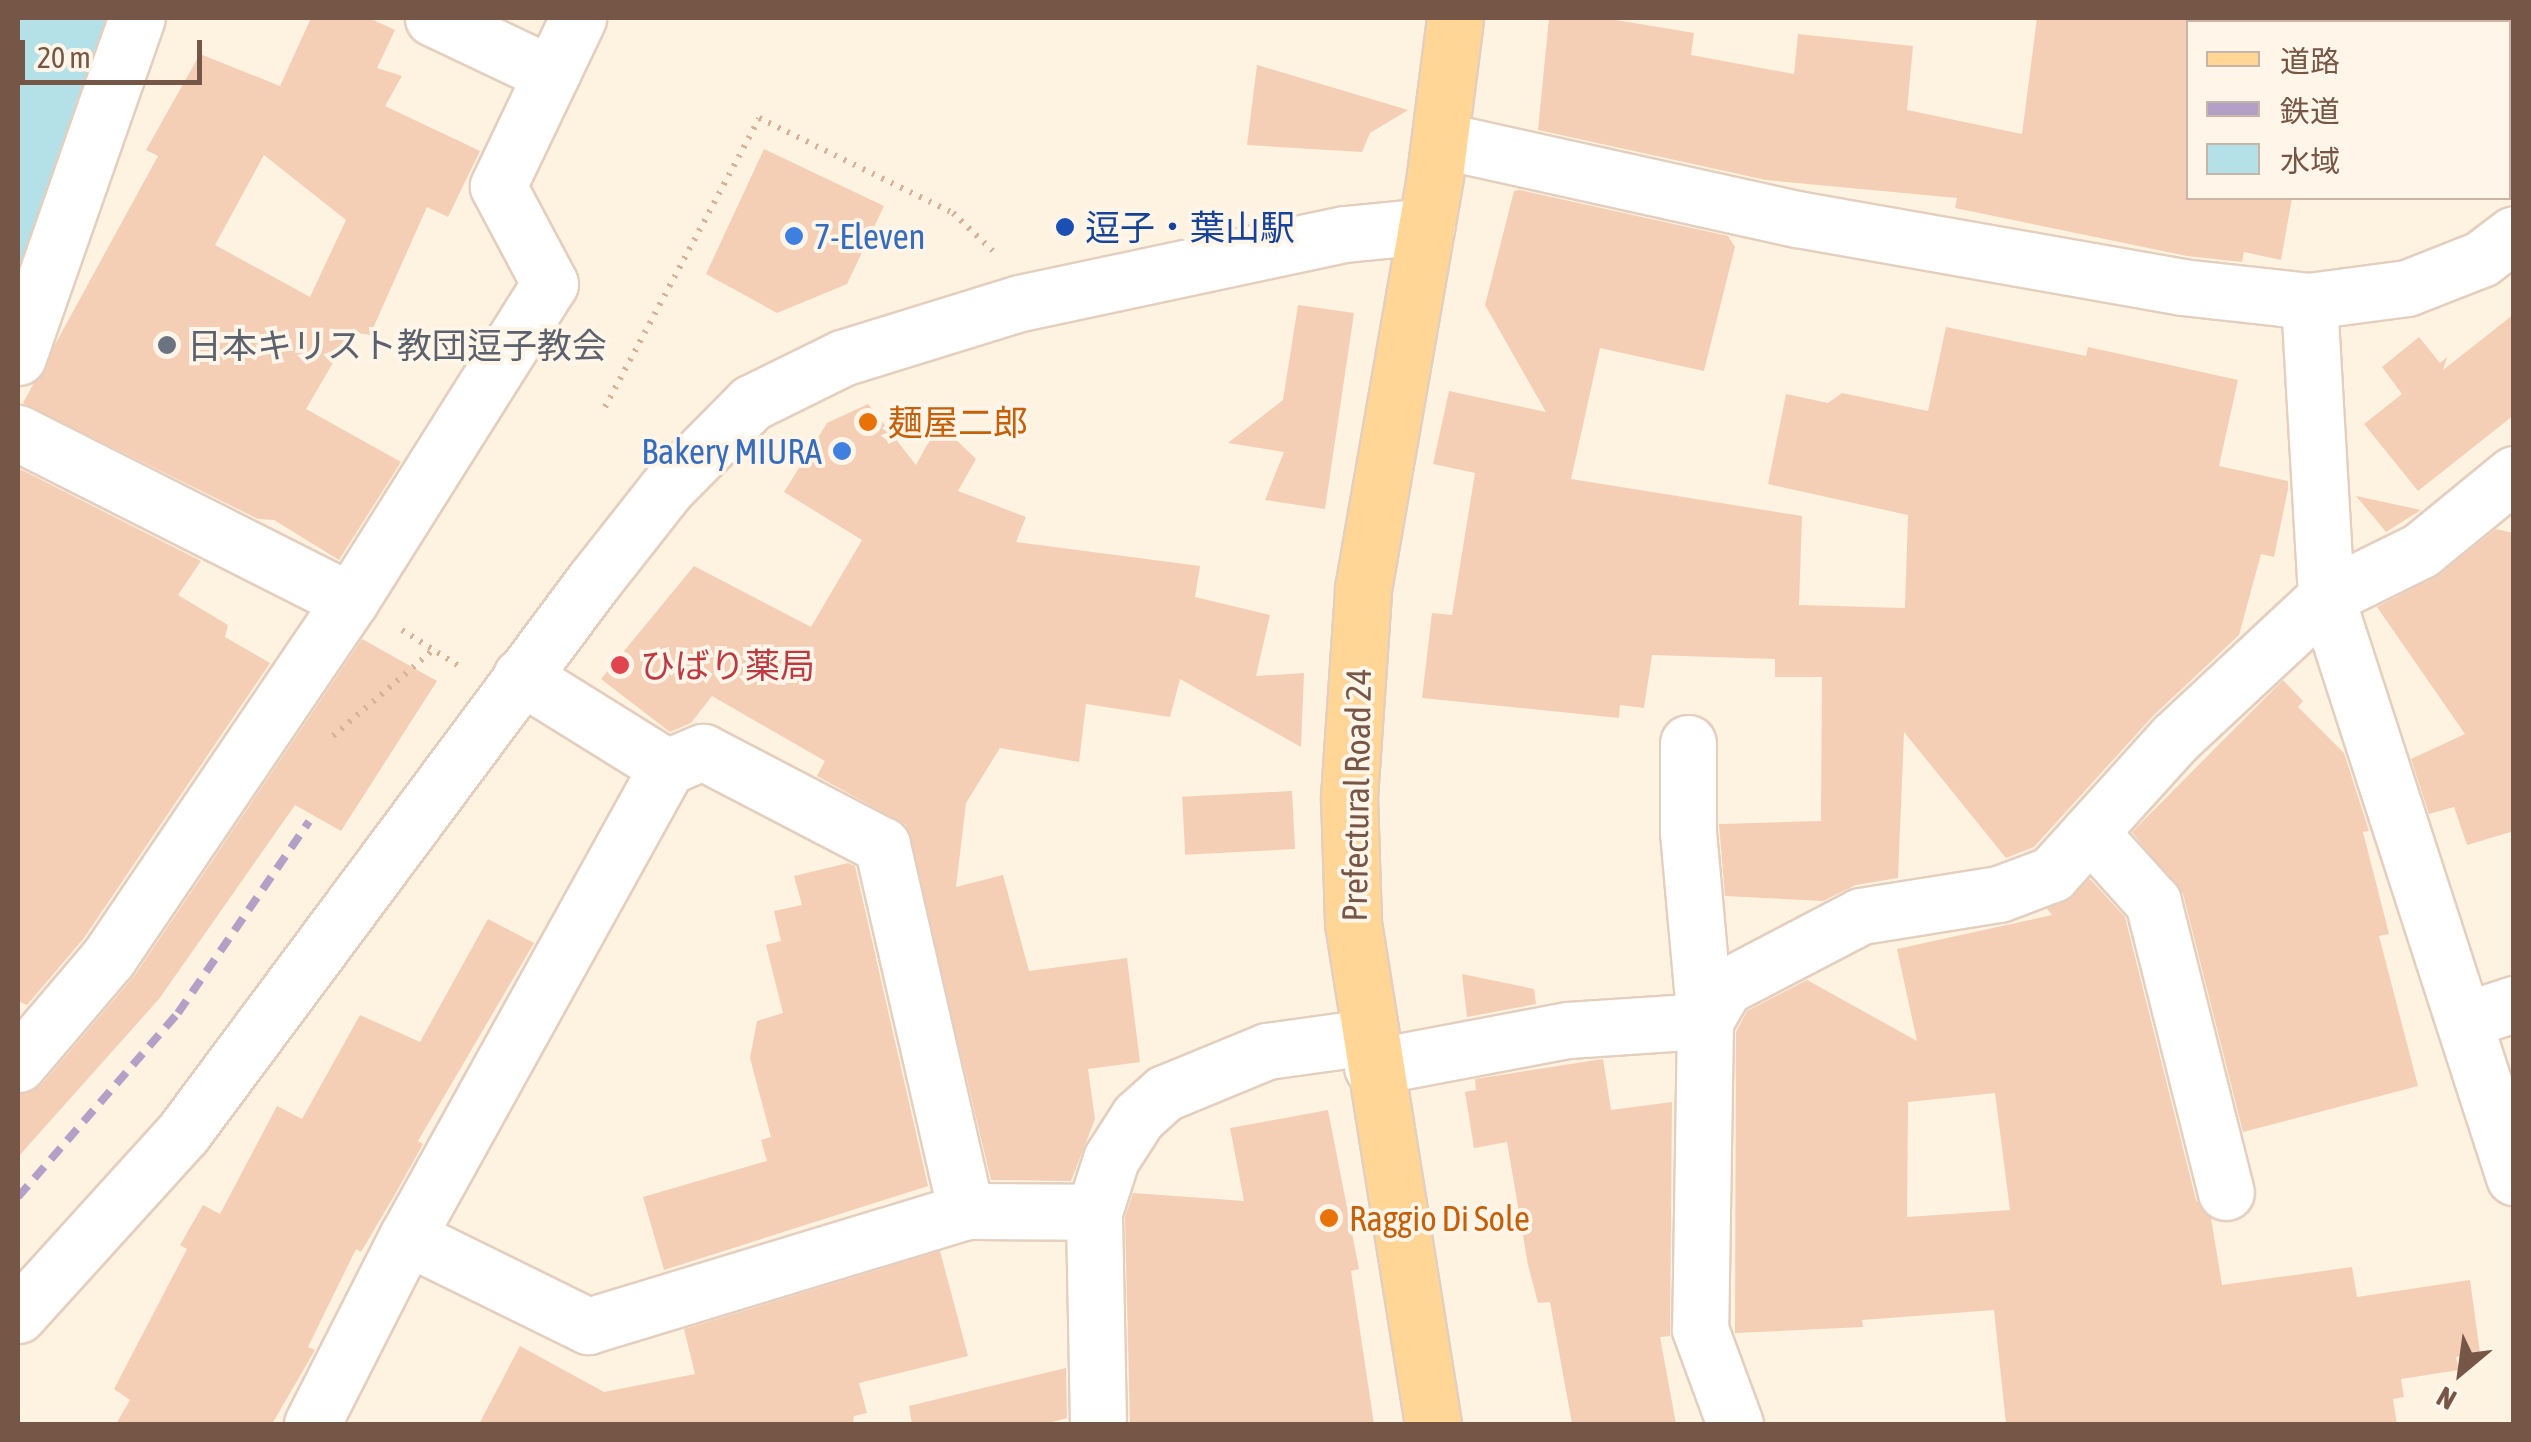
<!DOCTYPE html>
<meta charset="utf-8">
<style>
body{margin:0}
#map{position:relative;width:2531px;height:1442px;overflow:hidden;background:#fef2e0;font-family:"Asap Condensed","Noto Sans JP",sans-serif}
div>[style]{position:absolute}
.water>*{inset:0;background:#b4e1e8}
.building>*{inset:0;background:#f5ceb6;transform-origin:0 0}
.path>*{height:6px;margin-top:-3px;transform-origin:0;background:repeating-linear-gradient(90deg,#d9b199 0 2.5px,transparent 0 10.5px)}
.roads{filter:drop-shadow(2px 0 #e4cfbf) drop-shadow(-2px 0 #e4cfbf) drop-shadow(0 2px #e4cfbf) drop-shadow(0 -2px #e4cfbf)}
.minor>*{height:55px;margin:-27.5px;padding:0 27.5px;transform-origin:27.5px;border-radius:27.5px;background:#fff}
.major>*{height:55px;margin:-27.5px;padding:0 27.5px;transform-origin:27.5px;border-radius:27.5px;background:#ffd696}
.rail>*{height:8px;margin-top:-4px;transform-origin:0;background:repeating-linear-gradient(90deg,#b49fc7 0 15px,transparent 0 25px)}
.dots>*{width:28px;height:28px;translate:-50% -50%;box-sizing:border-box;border:5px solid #fff5e8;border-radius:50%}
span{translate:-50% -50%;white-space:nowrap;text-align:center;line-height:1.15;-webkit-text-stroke:8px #fff5e8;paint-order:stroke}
.transit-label{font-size:35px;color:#164399}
.left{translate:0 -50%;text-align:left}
.shop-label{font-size:35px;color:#366cbe}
.right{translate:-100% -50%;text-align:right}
.worship-label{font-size:35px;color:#5b616d}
.food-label{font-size:35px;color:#c56008}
.health-label{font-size:35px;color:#be3a42}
.street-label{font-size:35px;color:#765646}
.frame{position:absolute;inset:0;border:20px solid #765646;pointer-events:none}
.legend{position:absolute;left:2186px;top:20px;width:325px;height:180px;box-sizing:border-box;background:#fff5e8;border:2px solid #c8b5a7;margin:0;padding:12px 18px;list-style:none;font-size:30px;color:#765646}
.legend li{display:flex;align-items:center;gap:20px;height:50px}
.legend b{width:50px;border:2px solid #c8b5a7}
.north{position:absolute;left:2411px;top:1322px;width:100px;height:100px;-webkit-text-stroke:8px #fff5e8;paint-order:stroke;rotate:209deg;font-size:28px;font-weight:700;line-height:40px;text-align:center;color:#765646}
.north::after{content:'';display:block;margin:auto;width:35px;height:45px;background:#765646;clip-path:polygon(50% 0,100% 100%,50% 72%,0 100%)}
.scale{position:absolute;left:20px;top:40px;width:182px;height:45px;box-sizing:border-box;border:5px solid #765646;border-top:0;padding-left:12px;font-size:30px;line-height:35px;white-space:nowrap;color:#765646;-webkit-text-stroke:8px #fff5e8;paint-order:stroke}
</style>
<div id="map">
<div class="water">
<div style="clip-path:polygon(18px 18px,111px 18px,18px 289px)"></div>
</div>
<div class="building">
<div style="clip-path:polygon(evenodd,311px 18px,369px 18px,395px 30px,377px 68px,402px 76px,385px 106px,480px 151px,448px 217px,427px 207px,370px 335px,351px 332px,306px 409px,401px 462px,339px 560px,274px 520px,258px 519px,23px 403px,158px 156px,146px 150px,200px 54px,280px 86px,311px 18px,264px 155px,346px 220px,310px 297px,215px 245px,264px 155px)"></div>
<div style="clip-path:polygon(1549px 18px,1604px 18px,1694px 33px,1691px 55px,1794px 74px,1798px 34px,1913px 46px,1907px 110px,2022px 134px,2037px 18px,2188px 18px,2188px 198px,2292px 198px,2281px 260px,2244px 252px,2242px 262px,2187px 256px,1955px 208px,1957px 198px,1766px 180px,1538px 130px)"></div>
<div style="clip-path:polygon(1257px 65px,1408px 110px,1370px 133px,1362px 152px,1247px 145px)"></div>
<div style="clip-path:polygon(764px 149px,884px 206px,847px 284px,777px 313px,706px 274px)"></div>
<div style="clip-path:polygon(1520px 190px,1728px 236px,1735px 247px,1704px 371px,1600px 348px,1571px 479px,1802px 516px,1799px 605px,1905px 608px,1908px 515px,1768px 484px,1786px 394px,1828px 403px,1842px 393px,1928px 411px,1946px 327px,2086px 356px,2088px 347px,2238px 380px,2219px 466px,2288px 481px,2288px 489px,2274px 557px,2261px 554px,2239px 635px,2152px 717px,2034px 847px,2006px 858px,1904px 732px,1898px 878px,1856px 885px,1823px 901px,1725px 896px,1719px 824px,1821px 821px,1822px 677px,1775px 677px,1775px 659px,1652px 655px,1644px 708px,1620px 705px,1619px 718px,1422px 698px,1432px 613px,1452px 615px,1475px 473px,1433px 464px,1449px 391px,1546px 412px,1485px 305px,1514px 191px)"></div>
<div style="clip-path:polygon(1298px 305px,1354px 313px,1325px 509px,1265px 500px,1284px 452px,1228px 443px,1283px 400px)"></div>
<div style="clip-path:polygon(2514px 314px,2514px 415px,2418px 491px,2364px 424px,2402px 394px,2382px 367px,2419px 337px,2440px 363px,2447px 357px,2443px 370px)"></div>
<div style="clip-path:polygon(868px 404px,916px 465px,939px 423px,976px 459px,958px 491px,1026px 517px,1016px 542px,1200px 566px,1195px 597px,1270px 615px,1256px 676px,1304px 673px,1301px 747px,1180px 679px,1170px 717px,1086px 704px,1079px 762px,1000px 748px,966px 803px,956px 887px,1003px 875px,1029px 971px,1127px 958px,1140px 1062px,1088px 1069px,1095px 1119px,1071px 1181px,991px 1180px,906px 825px,817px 776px,825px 761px,712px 696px,691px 723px,670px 732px,601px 679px,694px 566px,811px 627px,862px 540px,784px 492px,827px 423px)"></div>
<div style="clip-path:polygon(18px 468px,201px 561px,178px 595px,228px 625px,225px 637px,270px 663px,84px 938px,27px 1005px,18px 1001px)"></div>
<div style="clip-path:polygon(2356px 496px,2421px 510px,2386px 532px)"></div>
<div style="clip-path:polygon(2496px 529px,2514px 533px,2514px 831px,2467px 845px,2454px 807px,2429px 814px,2411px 759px,2465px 734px,2377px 607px,2440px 574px)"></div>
<div style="clip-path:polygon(362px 639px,437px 681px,341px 831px,295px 805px,159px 999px,18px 1157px,18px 1094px,42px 1084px,135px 975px)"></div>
<div style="clip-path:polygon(2283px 680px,2303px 701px,2298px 707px,2344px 753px,2369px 831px,2363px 832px,2389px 934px,2379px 936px,2418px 1086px,2243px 1132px,2183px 894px,2132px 832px)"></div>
<div style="left:1292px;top:791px;width:58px;height:110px;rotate:87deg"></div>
<div style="clip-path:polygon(848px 863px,855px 866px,928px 1186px,664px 1270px,643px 1197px,767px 1161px,761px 1140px,771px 1137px,750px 1058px,757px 1021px,783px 1013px,766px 945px,781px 941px,774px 911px,802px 905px,794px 876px)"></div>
<div style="clip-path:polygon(evenodd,2090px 879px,2125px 917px,2196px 1200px,2211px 1218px,2222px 1285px,2352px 1267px,2357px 1297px,2470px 1280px,2480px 1353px,2456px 1357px,2459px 1370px,2401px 1379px,2404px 1397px,2393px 1399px,2397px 1424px,2006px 1424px,1994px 1310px,1862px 1320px,1863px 1327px,1735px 1333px,1736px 1032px,1747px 1011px,1807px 980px,1917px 1041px,1897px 949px,2052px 915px,2047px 909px,2090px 879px,1995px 1093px,2010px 1210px,1907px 1217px,1908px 1102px,1995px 1093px)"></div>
<div style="clip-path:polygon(488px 919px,534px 943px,418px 1141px,423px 1144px,394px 1196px,361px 1252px,356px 1249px,308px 1347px,315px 1350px,272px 1424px,116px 1424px,130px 1400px,114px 1389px,187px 1249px,180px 1245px,203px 1205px,220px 1214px,277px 1106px,302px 1119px,360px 1015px,420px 1042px)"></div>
<div style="clip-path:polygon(1462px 974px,1534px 989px,1536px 1004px,1467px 1017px)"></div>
<div style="clip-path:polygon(1603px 1059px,1611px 1110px,1672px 1102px,1670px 1336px,1660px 1337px,1676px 1424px,1572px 1424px,1550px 1302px,1538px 1303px,1528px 1265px,1507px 1142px,1474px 1148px,1465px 1092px,1476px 1090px,1475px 1079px)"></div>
<div style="clip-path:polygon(1328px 1110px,1359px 1269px,1351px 1271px,1374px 1424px,1130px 1424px,1125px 1217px,1133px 1193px,1244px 1201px,1230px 1128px)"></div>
<div style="clip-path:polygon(940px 1251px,968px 1356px,859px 1383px,867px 1413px,854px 1416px,853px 1424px,479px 1424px,520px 1346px,604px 1392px,695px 1374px,684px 1329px)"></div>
<div style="clip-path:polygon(1066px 1368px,1067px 1418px,1045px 1424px,912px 1424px,909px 1406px)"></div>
</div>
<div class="path">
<div style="left:605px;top:407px;width:327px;rotate:-61.9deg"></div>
<div style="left:759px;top:118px;width:216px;rotate:26.1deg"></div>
<div style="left:953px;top:213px;width:55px;rotate:43.5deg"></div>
<div style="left:402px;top:630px;width:67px;rotate:32.3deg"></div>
<div style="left:333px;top:736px;width:133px;rotate:-40.7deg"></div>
</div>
<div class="roads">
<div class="minor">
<div style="left:433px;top:18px;width:131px;rotate:25.4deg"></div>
<div style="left:1440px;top:140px;width:366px;rotate:12.5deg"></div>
<div style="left:1797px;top:219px;width:391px;rotate:10deg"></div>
<div style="left:2182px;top:287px;width:128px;rotate:6.3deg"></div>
<div style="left:2309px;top:301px;width:99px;rotate:-7.6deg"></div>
<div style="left:2407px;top:288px;width:79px;rotate:-21.4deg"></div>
<div style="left:2481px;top:259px;width:41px;rotate:-37.1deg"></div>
<div style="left:2309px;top:301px;width:296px;rotate:86.7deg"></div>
<div style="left:2326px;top:597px;width:610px;rotate:72.04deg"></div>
<div style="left:18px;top:357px;width:359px;rotate:-70.7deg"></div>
<div style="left:18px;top:433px;width:372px;rotate:26.8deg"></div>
<div style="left:1688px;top:743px;width:89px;rotate:90deg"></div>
<div style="left:1688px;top:832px;width:190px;rotate:84.9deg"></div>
<div style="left:1705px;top:1021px;width:308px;rotate:90.9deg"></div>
<div style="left:1700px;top:1329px;width:101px;rotate:69.8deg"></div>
<div style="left:667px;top:767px;width:39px;rotate:-23deg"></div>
<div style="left:703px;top:752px;width:202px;rotate:27.5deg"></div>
<div style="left:882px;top:845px;width:376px;rotate:77.1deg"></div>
<div style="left:2090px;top:832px;width:94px;rotate:48deg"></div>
<div style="left:2153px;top:902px;width:299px;rotate:75.9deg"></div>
<div style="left:2465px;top:1020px;width:52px;rotate:-18.1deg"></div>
<div style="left:18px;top:1064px;width:140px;rotate:-49.6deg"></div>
<div style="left:109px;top:957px;width:430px;rotate:-55.9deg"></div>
<div style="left:350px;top:601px;width:375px;rotate:-57.8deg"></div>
<div style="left:550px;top:284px;width:111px;rotate:-118deg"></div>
<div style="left:498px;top:186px;width:186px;rotate:-64.5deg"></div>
<div style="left:1372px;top:1067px;width:199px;rotate:-10.7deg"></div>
<div style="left:1568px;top:1030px;width:137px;rotate:-3.8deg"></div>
<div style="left:1705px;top:1021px;width:39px;rotate:-60deg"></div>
<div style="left:1725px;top:987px;width:153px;rotate:-27.6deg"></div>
<div style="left:1861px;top:916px;width:140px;rotate:-9.1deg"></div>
<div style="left:1999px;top:894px;width:57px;rotate:-20.7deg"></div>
<div style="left:2052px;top:874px;width:183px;rotate:-47.9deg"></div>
<div style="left:2175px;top:738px;width:207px;rotate:-43deg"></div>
<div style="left:2326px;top:597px;width:106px;rotate:-26.3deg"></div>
<div style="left:2421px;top:550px;width:120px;rotate:-39.3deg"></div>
<div style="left:407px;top:1237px;width:202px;rotate:26.2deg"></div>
<div style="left:588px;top:1326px;width:395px;rotate:-16.9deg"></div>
<div style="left:966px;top:1211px;width:128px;rotate:0.4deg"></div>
<div style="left:18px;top:1315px;width:246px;rotate:-47.8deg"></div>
<div style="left:183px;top:1133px;width:687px;rotate:-53.35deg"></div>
<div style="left:593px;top:582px;width:120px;rotate:-51.8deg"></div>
<div style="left:667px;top:488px;width:120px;rotate:-45.3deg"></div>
<div style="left:751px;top:403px;width:102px;rotate:-26.3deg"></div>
<div style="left:842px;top:358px;width:186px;rotate:-17.2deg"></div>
<div style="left:1020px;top:303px;width:332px;rotate:-12deg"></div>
<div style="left:1345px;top:234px;width:82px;rotate:-5.6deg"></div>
<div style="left:312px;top:1424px;width:210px;rotate:-63.1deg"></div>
<div style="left:407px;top:1237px;width:537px;rotate:-61.05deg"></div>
<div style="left:667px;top:767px;width:172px;rotate:-148.1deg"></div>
<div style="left:1098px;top:1424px;width:212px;rotate:-91.1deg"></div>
<div style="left:1094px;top:1212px;width:56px;rotate:-72.2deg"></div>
<div style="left:1111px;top:1159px;width:50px;rotate:-57.3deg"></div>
<div style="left:1138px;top:1117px;width:36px;rotate:-42deg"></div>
<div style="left:1165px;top:1093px;width:110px;rotate:-22.4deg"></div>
<div style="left:1267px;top:1051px;width:102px;rotate:-7.9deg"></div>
</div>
<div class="major">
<div style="left:1433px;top:1424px;width:507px;rotate:-99.07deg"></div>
<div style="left:1353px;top:923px;width:126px;rotate:-91.8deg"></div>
<div style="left:1349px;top:797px;width:208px;rotate:-86.1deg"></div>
<div style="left:1363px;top:589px;width:420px;rotate:-80.1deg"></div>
<div style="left:1435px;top:175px;width:158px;rotate:-82.7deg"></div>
</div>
</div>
<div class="rail">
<div style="left:18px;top:1197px;width:244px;rotate:-49deg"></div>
<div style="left:178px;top:1013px;width:232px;rotate:-55.6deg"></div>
</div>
<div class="dots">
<div style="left:1065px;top:227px;background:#1a4fb4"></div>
<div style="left:794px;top:236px;background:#3f7fe0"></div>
<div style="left:167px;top:345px;background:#6b7280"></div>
<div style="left:868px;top:422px;background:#e8710a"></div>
<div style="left:842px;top:451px;background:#3f7fe0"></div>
<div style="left:620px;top:665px;background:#e0444e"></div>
<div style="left:1329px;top:1218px;background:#e8710a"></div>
</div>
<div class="transit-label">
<span class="left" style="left:1085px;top:227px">逗子・葉山駅</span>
</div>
<div class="shop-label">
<span class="left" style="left:814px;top:236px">7-Eleven</span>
<span class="right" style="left:822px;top:451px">Bakery MIURA</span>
</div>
<div class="worship-label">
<span class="left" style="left:187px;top:345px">日本キリスト教団逗子教会</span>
</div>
<div class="food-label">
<span class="left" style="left:888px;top:422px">麺屋二郎</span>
<span class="left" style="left:1349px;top:1218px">Raggio Di Sole</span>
</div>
<div class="health-label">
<span class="left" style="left:640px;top:665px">ひばり薬局</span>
</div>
<div class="street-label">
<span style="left:1356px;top:795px;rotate:-89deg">Prefectural Road 24</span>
</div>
<div class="frame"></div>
<ul class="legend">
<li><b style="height:12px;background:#ffd696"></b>道路</li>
<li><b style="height:12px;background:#b49fc7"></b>鉄道</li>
<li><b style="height:28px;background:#b4e1e8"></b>水域</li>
</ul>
<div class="north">N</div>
<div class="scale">20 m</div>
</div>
